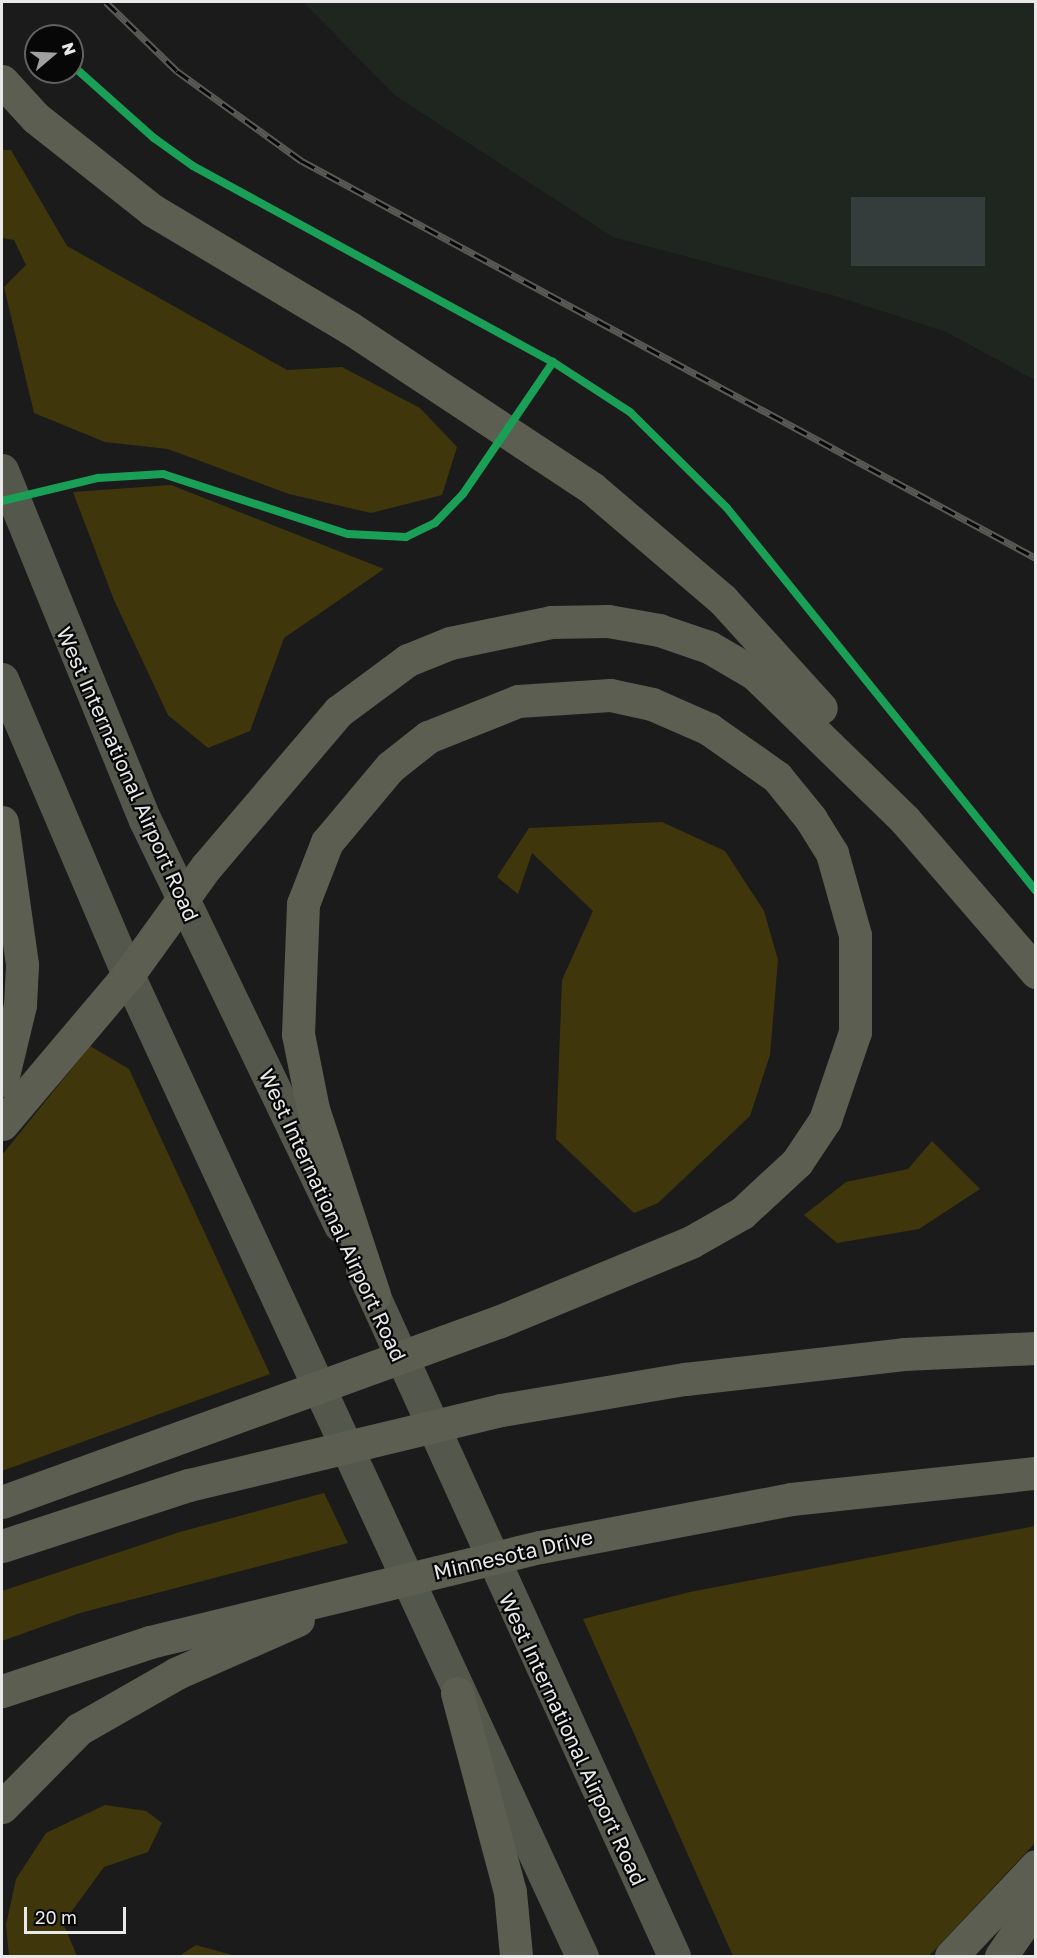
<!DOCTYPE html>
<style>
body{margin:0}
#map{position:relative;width:1037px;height:1958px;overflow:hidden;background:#1b1b1b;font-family:"Golos Text",sans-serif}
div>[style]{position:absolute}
.built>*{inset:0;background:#1f251f}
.green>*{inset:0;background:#3f370b}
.building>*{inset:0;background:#343d3b;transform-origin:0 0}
.primary>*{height:33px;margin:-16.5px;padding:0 16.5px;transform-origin:16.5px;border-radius:16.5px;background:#54574b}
.motorway>*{height:33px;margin:-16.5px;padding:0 16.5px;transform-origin:16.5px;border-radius:16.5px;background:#5b5e51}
.rail>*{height:7px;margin-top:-3.5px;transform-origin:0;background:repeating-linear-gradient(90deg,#060706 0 14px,#595a56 0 28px);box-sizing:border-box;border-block:2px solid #595a56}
.cycleway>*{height:8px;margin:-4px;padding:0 4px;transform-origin:4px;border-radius:4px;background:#1a9f57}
span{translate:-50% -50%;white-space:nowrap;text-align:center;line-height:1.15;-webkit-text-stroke:4.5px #060706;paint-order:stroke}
.street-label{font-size:21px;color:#e8e9e8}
.frame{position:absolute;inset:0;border:3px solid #e8e9e8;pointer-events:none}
.north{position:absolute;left:24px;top:24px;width:60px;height:60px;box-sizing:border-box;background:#060706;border:2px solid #606160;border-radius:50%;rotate:71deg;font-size:16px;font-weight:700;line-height:24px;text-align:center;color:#e8e9e8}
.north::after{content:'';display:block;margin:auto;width:21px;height:27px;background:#a0a1a0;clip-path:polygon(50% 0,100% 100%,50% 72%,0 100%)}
.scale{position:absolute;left:24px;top:1907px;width:102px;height:27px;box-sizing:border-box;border:3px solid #e8e9e8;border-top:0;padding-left:8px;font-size:18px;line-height:21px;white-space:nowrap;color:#e8e9e8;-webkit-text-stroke:4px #060706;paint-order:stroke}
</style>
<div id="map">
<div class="built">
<div style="clip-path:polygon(303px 2px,1035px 2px,1035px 380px,944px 331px,835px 296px,613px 237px,396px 96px)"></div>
</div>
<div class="green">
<div style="clip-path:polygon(2px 150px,11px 150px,67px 246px,287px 370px,342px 367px,420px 408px,457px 447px,442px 495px,371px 513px,289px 494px,168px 449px,105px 442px,34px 413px,4px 287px,26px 265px,14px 240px,2px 238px)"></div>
<div style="clip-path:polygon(171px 485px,384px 569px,284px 638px,250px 731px,208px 748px,168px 715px,114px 600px,73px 492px)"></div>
<div style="clip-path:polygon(662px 822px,725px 851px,764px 911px,778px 960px,770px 1055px,750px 1116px,658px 1203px,634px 1213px,556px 1139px,562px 980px,593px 911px,532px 853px,518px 894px,497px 877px,529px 828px)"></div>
<div style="clip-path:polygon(90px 1046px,129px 1069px,270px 1374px,2px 1471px,2px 1155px)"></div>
<div style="clip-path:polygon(932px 1141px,980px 1189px,919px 1229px,837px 1243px,804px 1215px,846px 1182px,908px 1169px)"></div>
<div style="clip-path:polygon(324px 1493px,348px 1543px,80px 1613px,2px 1641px,2px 1591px,180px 1532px)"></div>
<div style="clip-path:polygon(1035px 1526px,1035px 1843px,929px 1956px,733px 1956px,583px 1619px,690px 1592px)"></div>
<div style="clip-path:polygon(105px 1805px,146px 1811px,162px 1823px,148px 1852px,104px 1867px,63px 1923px,77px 1956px,9px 1956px,6px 1925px,16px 1879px,46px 1833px)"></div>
<div style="clip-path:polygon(196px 1945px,236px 1956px,179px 1956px)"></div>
</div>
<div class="building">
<div style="left:851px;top:197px;width:134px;height:69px"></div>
</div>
<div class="primary">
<div style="left:2px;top:470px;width:378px;rotate:67.8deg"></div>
<div style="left:145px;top:820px;width:450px;rotate:64.3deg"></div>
<div style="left:2px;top:679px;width:322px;rotate:66.9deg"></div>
<div style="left:128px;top:975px;width:1081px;rotate:65.17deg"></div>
<div style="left:362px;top:1270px;width:754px;rotate:65.54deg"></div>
</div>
<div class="motorway">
<div style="left:2px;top:81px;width:50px;rotate:47.4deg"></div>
<div style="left:36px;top:118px;width:148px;rotate:38.4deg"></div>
<div style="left:152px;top:210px;width:230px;rotate:30.8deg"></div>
<div style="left:350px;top:328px;width:291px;rotate:33.5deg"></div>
<div style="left:593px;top:489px;width:170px;rotate:40.5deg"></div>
<div style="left:722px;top:599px;width:147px;rotate:47.8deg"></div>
<div style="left:2px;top:822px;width:144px;rotate:82deg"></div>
<div style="left:22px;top:965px;width:40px;rotate:92.9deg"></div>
<div style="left:20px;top:1005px;width:77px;rotate:103.5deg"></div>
<div style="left:2px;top:1124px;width:195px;rotate:-49.8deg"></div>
<div style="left:128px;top:975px;width:133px;rotate:-54.2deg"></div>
<div style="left:206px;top:867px;width:205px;rotate:-49.6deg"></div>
<div style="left:339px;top:711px;width:86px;rotate:-36.5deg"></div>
<div style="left:408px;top:660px;width:45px;rotate:-22deg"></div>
<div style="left:450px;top:643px;width:103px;rotate:-11.7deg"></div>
<div style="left:551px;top:622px;width:57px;rotate:-1deg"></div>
<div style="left:608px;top:621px;width:52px;rotate:10deg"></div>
<div style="left:659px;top:630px;width:53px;rotate:18.8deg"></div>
<div style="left:709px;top:647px;width:53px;rotate:30.4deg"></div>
<div style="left:755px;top:674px;width:209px;rotate:44.2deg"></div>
<div style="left:905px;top:820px;width:201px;rotate:49.2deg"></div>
<div style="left:2px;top:1502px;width:528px;rotate:-19.95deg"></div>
<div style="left:498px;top:1322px;width:209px;rotate:-22.5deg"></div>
<div style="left:691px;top:1242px;width:59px;rotate:-29.6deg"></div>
<div style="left:742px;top:1213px;width:75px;rotate:-42.8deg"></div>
<div style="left:797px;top:1162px;width:50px;rotate:-56.3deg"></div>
<div style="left:825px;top:1120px;width:93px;rotate:-71.2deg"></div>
<div style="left:855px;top:1032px;width:97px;rotate:-90deg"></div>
<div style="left:855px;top:935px;width:85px;rotate:-105.7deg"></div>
<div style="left:832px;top:853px;width:40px;rotate:-122deg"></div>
<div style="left:811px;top:819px;width:54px;rotate:-129deg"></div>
<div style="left:777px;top:777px;width:83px;rotate:-144.8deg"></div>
<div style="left:709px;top:729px;width:62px;rotate:-156.3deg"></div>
<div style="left:652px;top:704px;width:43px;rotate:-167.9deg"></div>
<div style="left:610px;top:695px;width:92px;rotate:176.3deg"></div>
<div style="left:518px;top:701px;width:97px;rotate:158.2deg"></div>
<div style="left:428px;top:737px;width:48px;rotate:141.7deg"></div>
<div style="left:390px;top:767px;width:98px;rotate:130deg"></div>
<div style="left:327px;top:842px;width:66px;rotate:111.2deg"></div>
<div style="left:303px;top:904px;width:130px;rotate:92.2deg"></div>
<div style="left:298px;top:1034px;width:76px;rotate:78.7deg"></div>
<div style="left:313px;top:1109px;width:196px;rotate:71.8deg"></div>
<div style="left:2px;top:1546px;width:197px;rotate:-18.1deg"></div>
<div style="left:189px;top:1485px;width:321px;rotate:-13.5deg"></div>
<div style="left:501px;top:1410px;width:187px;rotate:-9.6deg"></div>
<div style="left:685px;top:1379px;width:220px;rotate:-6.5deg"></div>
<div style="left:904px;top:1354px;width:132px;rotate:-2.6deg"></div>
<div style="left:2px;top:1691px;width:156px;rotate:-18.3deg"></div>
<div style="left:150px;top:1642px;width:401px;rotate:-13.7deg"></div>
<div style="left:540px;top:1547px;width:256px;rotate:-10.8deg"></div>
<div style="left:791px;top:1499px;width:246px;rotate:-6.1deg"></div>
<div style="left:457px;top:1693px;width:206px;rotate:75.1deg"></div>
<div style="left:510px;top:1892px;width:64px;rotate:84.6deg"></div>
<div style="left:2px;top:1807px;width:110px;rotate:-45.4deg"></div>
<div style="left:79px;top:1729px;width:113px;rotate:-29.7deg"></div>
<div style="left:177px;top:1673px;width:132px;rotate:-23.7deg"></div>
<div style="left:951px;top:1956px;width:124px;rotate:-46.6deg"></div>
<div style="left:1001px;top:1956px;width:62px;rotate:-55.5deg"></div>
</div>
<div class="rail">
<div style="left:106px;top:2px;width:99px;rotate:44.2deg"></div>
<div style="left:177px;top:71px;width:154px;rotate:35.8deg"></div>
<div style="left:302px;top:161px;width:834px;rotate:28.41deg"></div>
</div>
<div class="cycleway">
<div style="left:72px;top:65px;width:110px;rotate:41.7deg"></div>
<div style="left:154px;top:138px;width:48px;rotate:35.7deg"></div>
<div style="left:193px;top:166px;width:410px;rotate:28.6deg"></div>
<div style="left:553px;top:362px;width:92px;rotate:33deg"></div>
<div style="left:630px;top:412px;width:136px;rotate:44.7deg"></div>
<div style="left:727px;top:508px;width:492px;rotate:51.1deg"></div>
<div style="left:2px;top:501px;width:99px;rotate:-13.5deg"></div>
<div style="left:98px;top:478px;width:65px;rotate:-3.5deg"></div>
<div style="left:163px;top:474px;width:194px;rotate:18deg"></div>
<div style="left:348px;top:534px;width:58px;rotate:3deg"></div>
<div style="left:406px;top:537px;width:32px;rotate:-26deg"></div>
<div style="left:435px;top:523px;width:40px;rotate:-46deg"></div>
<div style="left:463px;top:494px;width:160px;rotate:-55.7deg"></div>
</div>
<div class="street-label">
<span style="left:128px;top:774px;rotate:66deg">West International Airport Road</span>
<span style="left:333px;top:1215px;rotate:65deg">West International Airport Road</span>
<span style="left:513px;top:1554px;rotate:-13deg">Minnesota Drive</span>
<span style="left:573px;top:1739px;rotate:65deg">West International Airport Road</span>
</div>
<div class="frame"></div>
<div class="north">N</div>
<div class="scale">20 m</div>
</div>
